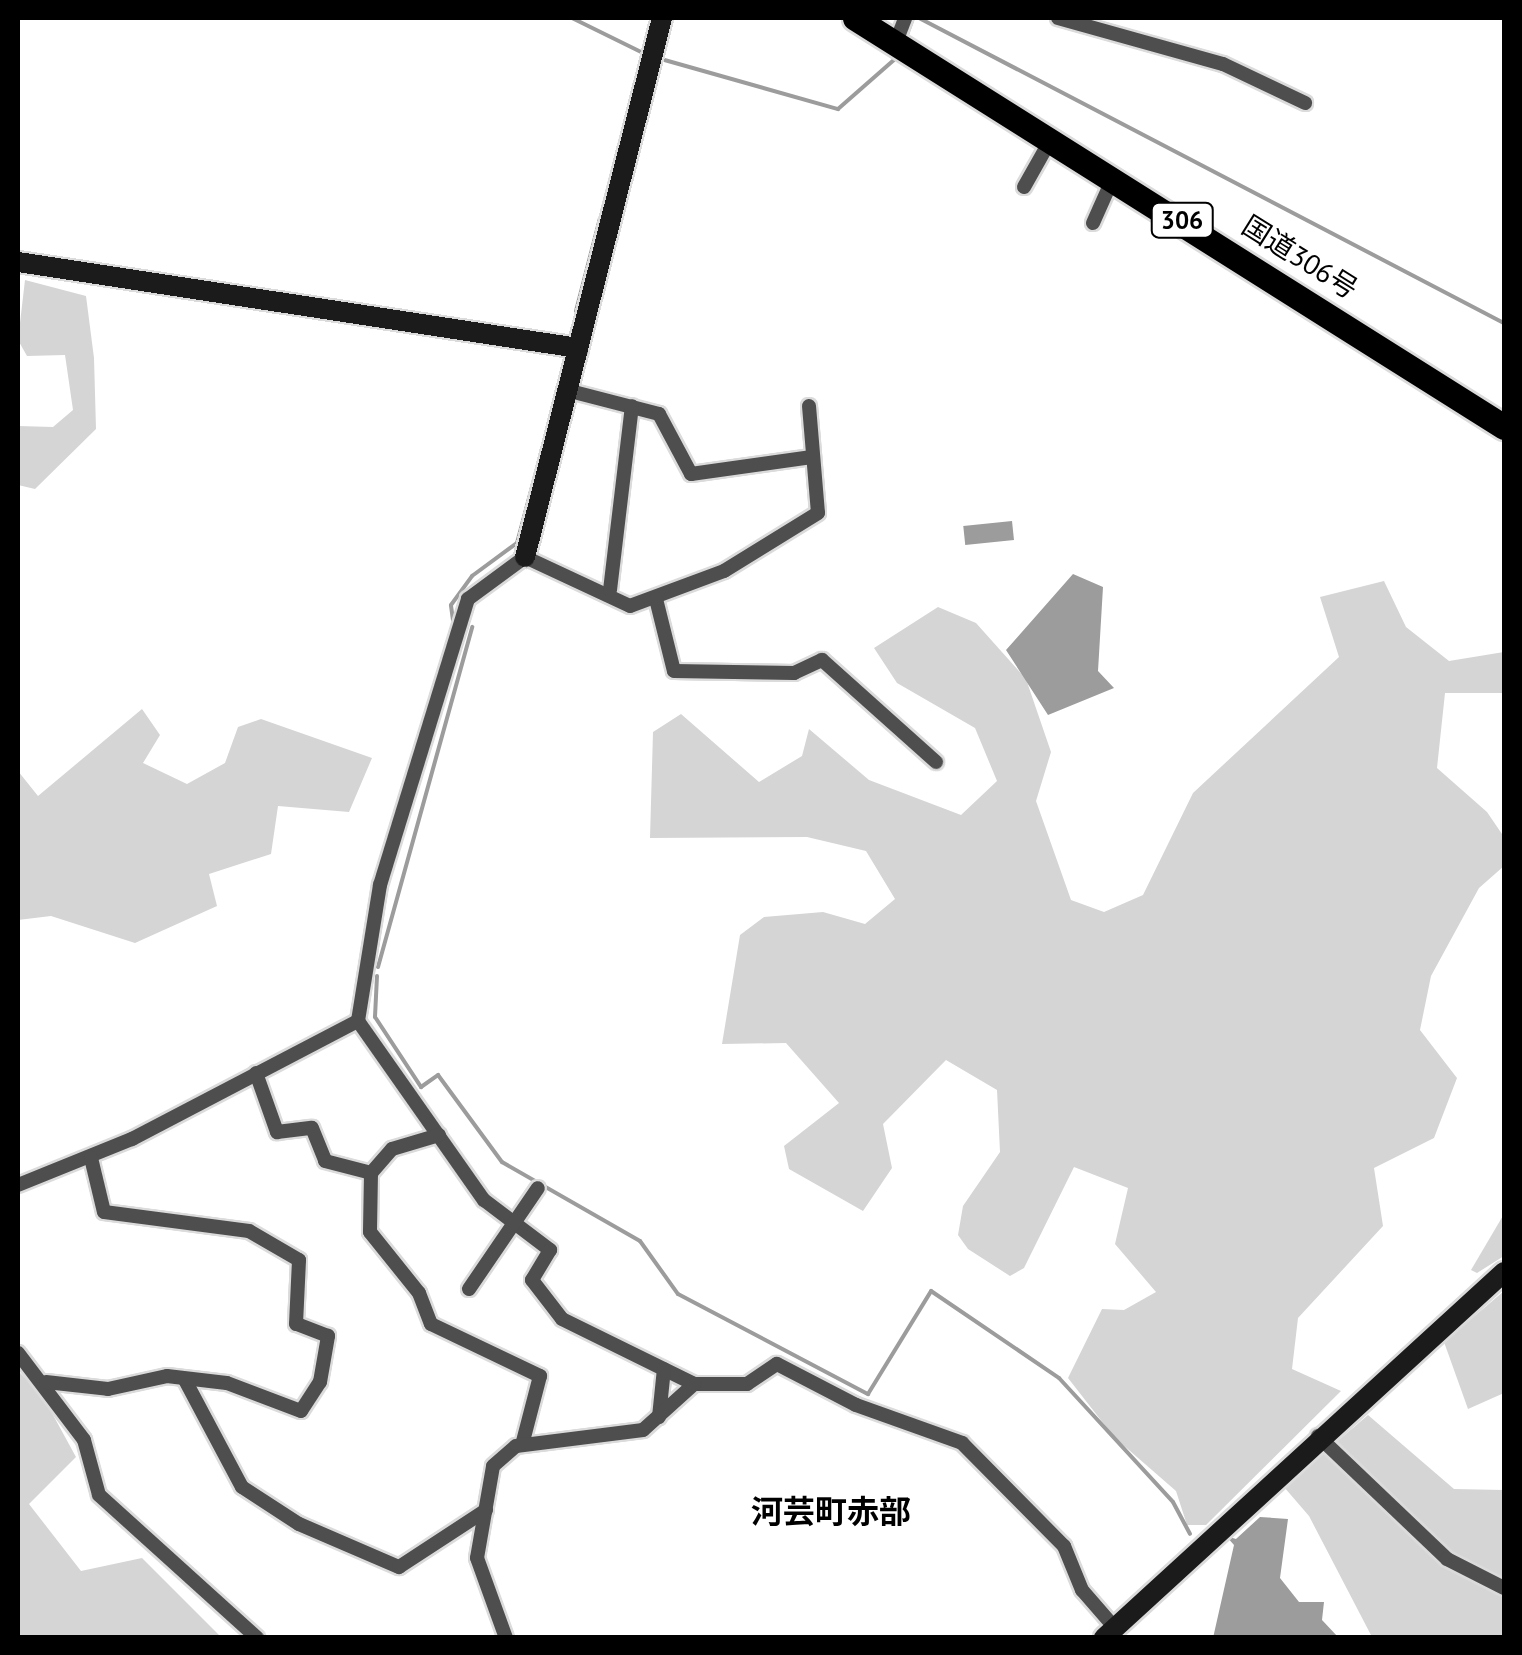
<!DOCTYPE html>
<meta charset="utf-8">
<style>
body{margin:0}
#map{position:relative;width:1522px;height:1655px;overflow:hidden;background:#fff;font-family:"PT Sans","Noto Sans JP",sans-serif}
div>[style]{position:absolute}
.green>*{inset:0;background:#d5d5d5}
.water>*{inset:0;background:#9c9c9c;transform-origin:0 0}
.stream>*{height:4px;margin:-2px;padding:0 2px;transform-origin:2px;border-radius:2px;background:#9c9c9c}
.roads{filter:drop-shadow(2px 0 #dbdbdb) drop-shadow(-2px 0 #dbdbdb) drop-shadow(0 2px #dbdbdb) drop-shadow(0 -2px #dbdbdb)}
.street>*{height:14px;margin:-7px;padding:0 7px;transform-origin:7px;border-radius:7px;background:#4e4e4e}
.secondary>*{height:20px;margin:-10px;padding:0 10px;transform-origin:10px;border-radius:10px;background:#1b1b1b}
.highway>*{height:25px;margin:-12.5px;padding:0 12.5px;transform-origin:12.5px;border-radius:12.5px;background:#000}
span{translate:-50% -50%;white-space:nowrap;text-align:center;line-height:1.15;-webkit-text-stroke:10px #fff;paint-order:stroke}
.shield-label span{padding:2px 8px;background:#fff;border:2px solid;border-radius:8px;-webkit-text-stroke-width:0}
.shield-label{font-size:25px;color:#000;font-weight:700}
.street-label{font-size:28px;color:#000}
.quarter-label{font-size:32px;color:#000;font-weight:700}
.frame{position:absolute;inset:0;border:20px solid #000;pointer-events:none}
</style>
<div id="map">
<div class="green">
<div style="clip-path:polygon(25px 280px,86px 296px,94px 358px,96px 429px,35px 489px,18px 485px,18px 426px,53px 427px,73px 410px,65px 355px,27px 356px,18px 340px)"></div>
<div style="clip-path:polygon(1384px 581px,1406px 627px,1449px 661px,1504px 652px,1504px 693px,1445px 693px,1437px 768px,1487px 812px,1504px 837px,1504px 866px,1479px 888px,1431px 976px,1420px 1030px,1457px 1078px,1434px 1138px,1374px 1168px,1383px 1226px,1298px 1318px,1292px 1369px,1341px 1391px,1206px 1525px,1187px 1525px,1176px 1491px,1114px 1437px,1068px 1378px,1102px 1309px,1124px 1310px,1156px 1292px,1115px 1244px,1128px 1188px,1074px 1167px,1024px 1268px,1010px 1276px,968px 1249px,958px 1235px,963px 1206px,1000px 1152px,997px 1090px,946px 1060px,883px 1124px,892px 1168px,863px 1211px,789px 1169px,784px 1146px,839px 1103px,786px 1043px,722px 1044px,740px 935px,764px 917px,823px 912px,865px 924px,895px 899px,866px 851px,807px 837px,650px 838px,653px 732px,681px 714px,759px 782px,802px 756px,809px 729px,869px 780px,961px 815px,997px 781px,975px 728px,897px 683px,874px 648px,938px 607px,976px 623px,1026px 679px,1051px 752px,1036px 801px,1071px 900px,1104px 912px,1143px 895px,1193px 793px,1339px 657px,1320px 597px)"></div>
<div style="clip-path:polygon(142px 709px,160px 735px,143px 763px,187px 784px,225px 763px,238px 727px,261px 719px,372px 758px,349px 812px,278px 806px,271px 854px,209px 874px,217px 906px,135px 943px,51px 916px,18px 920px,18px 771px,38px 796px)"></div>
<div style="clip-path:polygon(1504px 1214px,1504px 1256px,1477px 1273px,1471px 1270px)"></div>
<div style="clip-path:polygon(1504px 1291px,1504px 1393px,1468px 1409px,1444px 1342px)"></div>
<div style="clip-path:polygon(18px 1371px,41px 1393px,76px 1457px,29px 1504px,81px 1571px,142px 1558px,221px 1637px,18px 1637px)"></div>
<div style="clip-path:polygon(1368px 1415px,1454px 1489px,1504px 1490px,1504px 1637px,1372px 1637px,1309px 1516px,1284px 1487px)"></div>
</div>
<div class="water">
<div style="left:1012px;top:521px;width:19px;height:49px;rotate:84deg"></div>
<div style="clip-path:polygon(1073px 574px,1103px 587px,1098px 671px,1114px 688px,1048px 715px,1006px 650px)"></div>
<div style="clip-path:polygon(1260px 1517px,1288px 1519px,1280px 1578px,1299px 1602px,1324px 1602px,1322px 1620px,1338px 1637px,1213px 1638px,1234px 1545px,1226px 1536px,1236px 1539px)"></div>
</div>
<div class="stream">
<div style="left:572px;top:18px;width:77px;rotate:26.2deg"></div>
<div style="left:919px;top:18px;width:660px;rotate:27.54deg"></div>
<div style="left:906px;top:37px;width:20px;rotate:-70deg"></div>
<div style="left:661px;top:59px;width:184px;rotate:15.8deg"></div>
<div style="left:838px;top:109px;width:77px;rotate:-41.3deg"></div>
<div style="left:602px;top:212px;width:100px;rotate:-75.5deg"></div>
<div style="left:576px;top:311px;width:96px;rotate:-75.5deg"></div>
<div style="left:453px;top:620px;width:15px;rotate:-98deg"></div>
<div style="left:451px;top:605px;width:36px;rotate:-54deg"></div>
<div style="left:472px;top:576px;width:56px;rotate:-36.3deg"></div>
<div style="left:517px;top:543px;width:182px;rotate:-75deg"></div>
<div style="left:378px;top:967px;width:353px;rotate:-74.5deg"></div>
<div style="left:377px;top:976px;width:41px;rotate:92.8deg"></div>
<div style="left:375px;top:1017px;width:84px;rotate:56.7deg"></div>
<div style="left:421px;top:1087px;width:21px;rotate:-35deg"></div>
<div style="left:438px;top:1075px;width:108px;rotate:53.7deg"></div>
<div style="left:502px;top:1162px;width:159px;rotate:29.8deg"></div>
<div style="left:640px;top:1241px;width:65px;rotate:54.4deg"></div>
<div style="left:678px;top:1294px;width:215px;rotate:27.8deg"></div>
<div style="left:868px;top:1394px;width:121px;rotate:-58.5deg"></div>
<div style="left:931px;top:1291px;width:155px;rotate:34.2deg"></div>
<div style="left:1059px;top:1378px;width:168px;rotate:47.4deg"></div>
<div style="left:1173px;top:1502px;width:36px;rotate:62deg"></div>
</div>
<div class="roads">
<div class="street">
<div style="left:1058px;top:18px;width:171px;rotate:15.6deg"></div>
<div style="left:1223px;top:64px;width:91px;rotate:25.4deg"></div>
<div style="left:896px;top:42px;width:26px;rotate:-69deg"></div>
<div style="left:1024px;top:187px;width:55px;rotate:-60.6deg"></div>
<div style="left:1093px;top:223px;width:49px;rotate:-66deg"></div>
<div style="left:570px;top:391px;width:92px;rotate:14.5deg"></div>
<div style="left:659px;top:414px;width:68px;rotate:61.9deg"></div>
<div style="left:691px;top:474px;width:122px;rotate:-8deg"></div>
<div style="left:809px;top:406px;width:107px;rotate:85.2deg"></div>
<div style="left:818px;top:513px;width:110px;rotate:148.3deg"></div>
<div style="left:724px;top:571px;width:100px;rotate:159.6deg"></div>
<div style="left:630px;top:606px;width:116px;rotate:-155deg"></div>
<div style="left:525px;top:557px;width:71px;rotate:143.6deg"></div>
<div style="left:468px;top:599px;width:299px;rotate:107.1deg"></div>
<div style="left:380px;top:885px;width:138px;rotate:99.2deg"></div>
<div style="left:358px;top:1021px;width:219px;rotate:54.9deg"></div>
<div style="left:484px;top:1200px;width:83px;rotate:37.1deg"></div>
<div style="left:550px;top:1250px;width:35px;rotate:121deg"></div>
<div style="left:532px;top:1280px;width:49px;rotate:52.4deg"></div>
<div style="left:562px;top:1319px;width:147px;rotate:26.2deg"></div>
<div style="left:694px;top:1384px;width:53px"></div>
<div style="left:747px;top:1384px;width:36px;rotate:-34deg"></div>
<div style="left:777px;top:1364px;width:89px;rotate:27.4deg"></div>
<div style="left:856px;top:1405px;width:113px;rotate:19.7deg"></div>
<div style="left:962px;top:1443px;width:145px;rotate:45.3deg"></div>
<div style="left:1064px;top:1546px;width:48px;rotate:67.8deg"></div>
<div style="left:1082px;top:1590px;width:50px;rotate:49deg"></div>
<div style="left:610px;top:590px;width:185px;rotate:-83.2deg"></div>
<div style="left:656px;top:599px;width:74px;rotate:76deg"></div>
<div style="left:674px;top:671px;width:120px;rotate:1deg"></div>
<div style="left:794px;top:673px;width:31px;rotate:-25deg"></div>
<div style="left:822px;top:660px;width:153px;rotate:41.8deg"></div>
<div style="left:256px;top:1073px;width:63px;rotate:70.4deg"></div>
<div style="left:277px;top:1132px;width:35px;rotate:-7deg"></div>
<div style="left:312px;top:1128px;width:35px;rotate:68deg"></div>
<div style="left:325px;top:1161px;width:48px;rotate:14.6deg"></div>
<div style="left:439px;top:1135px;width:49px;rotate:163.4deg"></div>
<div style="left:392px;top:1149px;width:32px;rotate:131deg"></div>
<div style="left:371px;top:1173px;width:59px;rotate:91deg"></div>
<div style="left:370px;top:1232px;width:78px;rotate:51.2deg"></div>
<div style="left:419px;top:1293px;width:33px;rotate:69deg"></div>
<div style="left:431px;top:1324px;width:121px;rotate:25.5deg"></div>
<div style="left:540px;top:1376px;width:71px;rotate:104.6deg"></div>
<div style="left:18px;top:1185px;width:123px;rotate:-22deg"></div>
<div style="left:132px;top:1139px;width:255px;rotate:-27.6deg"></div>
<div style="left:469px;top:1289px;width:122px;rotate:-55.7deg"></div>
<div style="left:18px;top:1353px;width:109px;rotate:52.8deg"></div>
<div style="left:84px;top:1440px;width:57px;rotate:74.7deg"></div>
<div style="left:99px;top:1495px;width:213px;rotate:42.1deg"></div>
<div style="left:185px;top:1380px;width:121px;rotate:62deg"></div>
<div style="left:242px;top:1487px;width:68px;rotate:33deg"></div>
<div style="left:299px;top:1524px;width:109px;rotate:23.3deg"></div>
<div style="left:399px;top:1567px;width:104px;rotate:-33.2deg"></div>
<div style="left:46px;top:1382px;width:62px;rotate:6.4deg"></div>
<div style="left:108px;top:1389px;width:60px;rotate:-12.4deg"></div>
<div style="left:167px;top:1376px;width:60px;rotate:6.7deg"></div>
<div style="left:227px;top:1383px;width:79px;rotate:20.7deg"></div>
<div style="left:301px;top:1411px;width:35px;rotate:-57deg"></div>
<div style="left:320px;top:1382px;width:47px;rotate:-80.1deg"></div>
<div style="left:328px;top:1336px;width:34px;rotate:-159deg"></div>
<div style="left:296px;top:1324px;width:64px;rotate:-87.3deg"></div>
<div style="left:299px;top:1260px;width:58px;rotate:-149.9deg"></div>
<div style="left:249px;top:1231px;width:146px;rotate:-172.5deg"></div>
<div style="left:104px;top:1212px;width:56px;rotate:-103.5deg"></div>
<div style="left:659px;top:1417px;width:48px;rotate:-84.1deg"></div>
<div style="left:1318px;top:1436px;width:178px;rotate:43.6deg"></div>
<div style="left:1447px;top:1559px;width:64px;rotate:27deg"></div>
<div style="left:506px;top:1638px;width:85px;rotate:-109.9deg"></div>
<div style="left:477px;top:1558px;width:93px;rotate:-80.1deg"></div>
<div style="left:493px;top:1466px;width:30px;rotate:-41deg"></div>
<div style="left:516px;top:1446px;width:128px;rotate:-7.2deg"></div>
<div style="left:643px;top:1430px;width:69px;rotate:-42deg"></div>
</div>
<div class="secondary">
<div style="left:18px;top:262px;width:567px;rotate:8.73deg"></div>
<div style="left:525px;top:557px;width:556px;rotate:-75.74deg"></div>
<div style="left:1104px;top:1638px;width:542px;rotate:-42.46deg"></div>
</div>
<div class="highway">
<div style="left:855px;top:18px;width:767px;rotate:32.22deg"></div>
</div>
</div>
<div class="shield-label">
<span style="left:1182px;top:220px">306</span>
</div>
<div class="street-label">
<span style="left:1300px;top:257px;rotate:32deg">国道306号</span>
</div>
<div class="quarter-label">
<span style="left:831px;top:1511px">河芸町赤部</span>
</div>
<div class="frame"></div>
</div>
